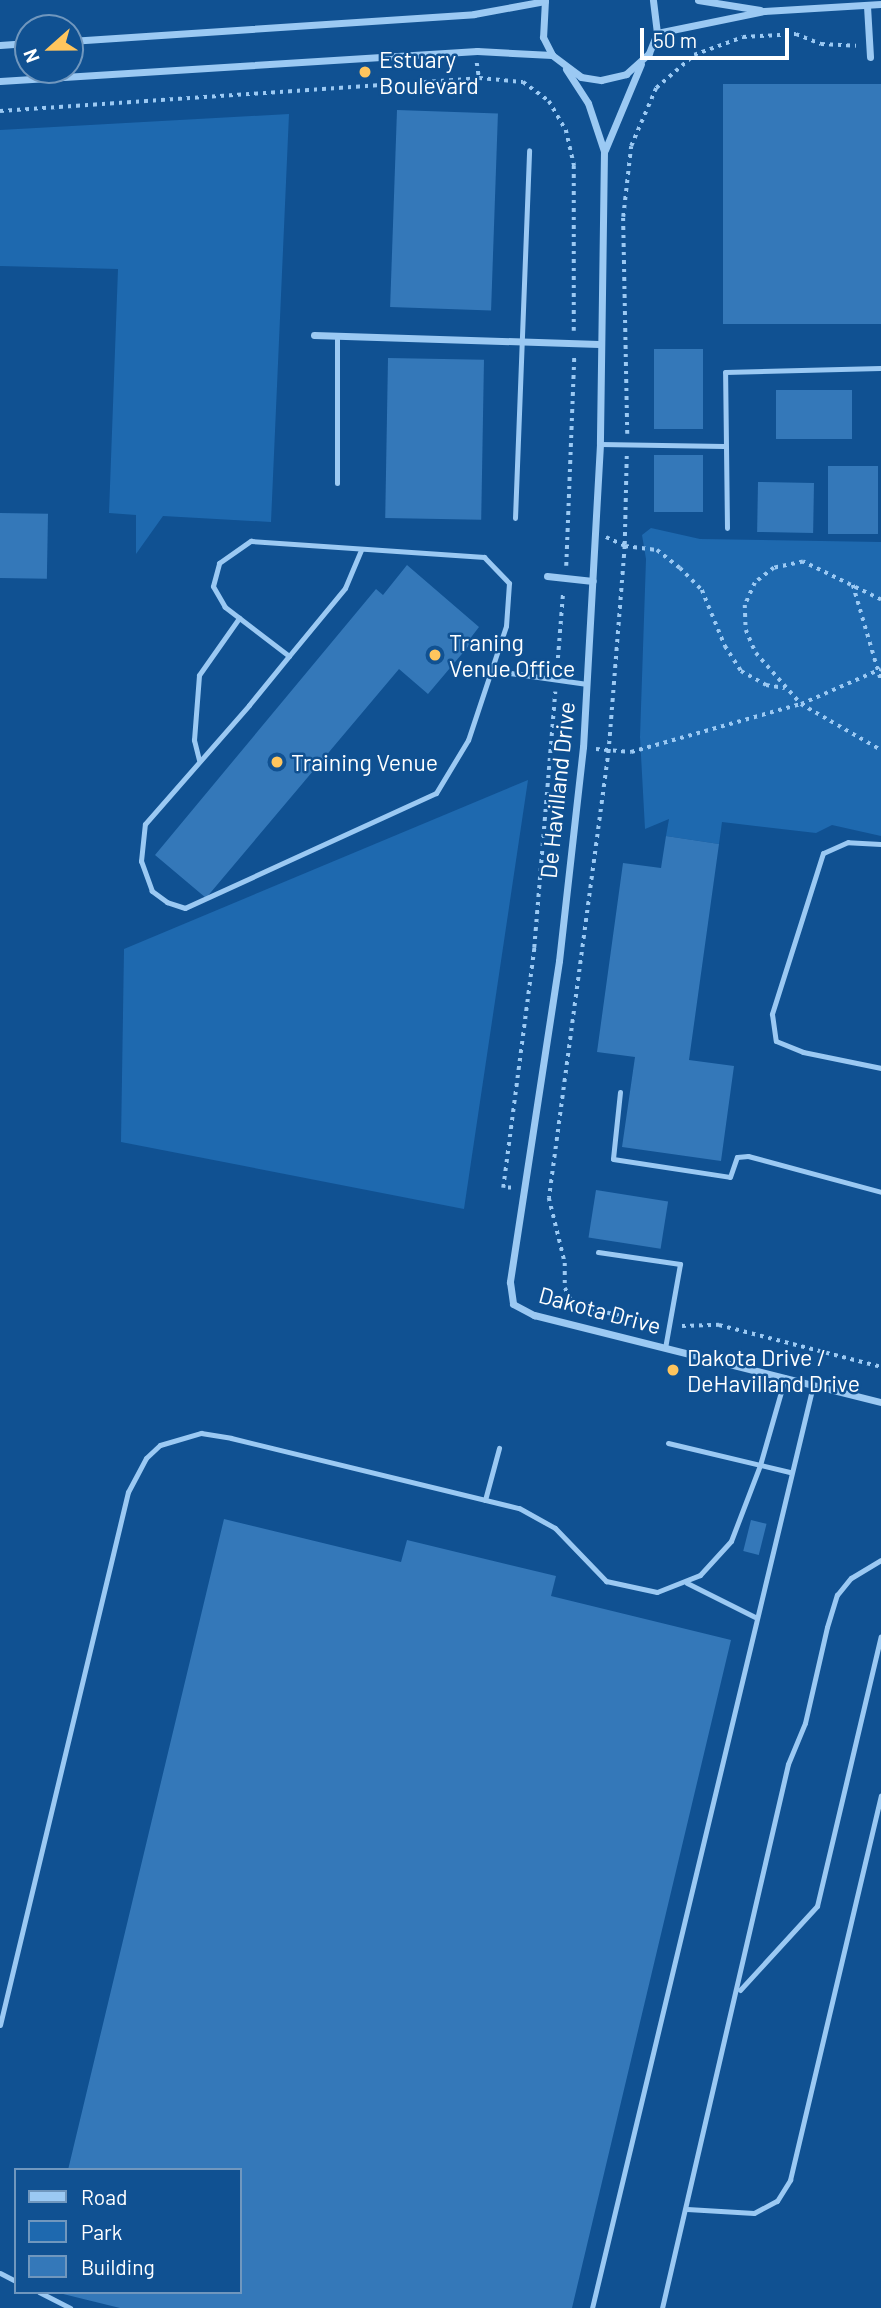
<!DOCTYPE html>
<style>
body{margin:0}
#map{position:relative;width:881px;height:2308px;overflow:hidden;background:#105192;font-family:Barlow,sans-serif}
div>[style]{position:absolute}
.green>*{inset:0;background:#1e69af}
.building>*{inset:0;background:#3478b9;transform-origin:0 0}
.path>*{height:3.5px;margin-top:-1.75px;transform-origin:0;background:repeating-linear-gradient(90deg,#9bc9f3 0 3.5px,transparent 0 8.5px)}
.lane>*{height:5px;margin:-2.5px;padding:0 2.5px;transform-origin:2.5px;border-radius:2.5px;background:#9bc9f3}
.street>*{height:7px;margin:-3.5px;padding:0 3.5px;transform-origin:3.5px;border-radius:3.5px;background:#9bc9f3}
.dots>*{width:19px;height:19px;translate:-50% -50%;box-sizing:border-box;border:4px solid #105192;border-radius:50%}
span{translate:-50% -50%;white-space:nowrap;text-align:center;line-height:1.15;-webkit-text-stroke:5px #105192;paint-order:stroke}
.poi-label{font-size:23px;color:#fff}
.left{translate:0 -50%;text-align:left}
.street-label{font-size:23px;color:#fff}
.legend{position:absolute;left:14px;top:2168px;width:228px;height:126px;box-sizing:border-box;background:#105192;border:2px solid #7097be;margin:0;padding:9px 12px;list-style:none;font-size:21px;color:#fff}
.legend li{display:flex;align-items:center;gap:14px;height:35px}
.legend b{width:35px;border:2px solid #7097be}
.north{position:absolute;left:14px;top:14px;width:70px;height:70px;box-sizing:border-box;background:#105192;border:2px solid #7097be;border-radius:50%;rotate:249deg;font-size:19px;font-weight:700;line-height:28px;text-align:center;color:#fff}
.north::after{content:'';display:block;margin:auto;width:24px;height:32px;background:#ffc55d;clip-path:polygon(50% 0,100% 100%,50% 72%,0 100%)}
.scale{position:absolute;left:640px;top:28px;width:149px;height:32px;box-sizing:border-box;border:4px solid #fff;border-top:0;padding-left:9px;font-size:21px;line-height:24px;white-space:nowrap;color:#fff;-webkit-text-stroke:5px #105192;paint-order:stroke}
</style>
<div id="map">
<div class="green">
<div style="clip-path:polygon(289px 114px,271px 522px,163px 516px,136px 554px,136px 515px,109px 513px,118px 269px,0 266px,0 130px)"></div>
<div style="clip-path:polygon(651px 528px,700px 539px,881px 542px,881px 836px,832px 825px,816px 833px,722px 822px,719px 844px,666px 836px,669px 819px,645px 829px,640px 737px,646px 559px,642px 535px)"></div>
<div style="clip-path:polygon(528px 780px,464px 1209px,121px 1142px,124px 949px)"></div>
</div>
<div class="building">
<div style="left:881px;top:84px;width:240px;height:158px;rotate:90deg"></div>
<div style="left:397px;top:110px;width:101px;height:197px;rotate:2deg"></div>
<div style="left:654px;top:349px;width:49px;height:80px"></div>
<div style="left:388px;top:358px;width:96px;height:160px;rotate:1deg"></div>
<div style="left:776px;top:390px;width:76px;height:49px"></div>
<div style="left:654px;top:455px;width:49px;height:57px"></div>
<div style="left:828px;top:466px;width:50px;height:68px"></div>
<div style="left:758px;top:482px;width:56px;height:50px;rotate:1deg"></div>
<div style="left:0;top:513px;width:48px;height:65px;rotate:1deg"></div>
<div style="clip-path:polygon(407px 565px,479px 627px,469px 640px,472px 642px,428px 694px,399px 669px,206px 898px,155px 855px,376px 589px,383px 595px)"></div>
<div style="clip-path:polygon(666px 836px,719px 844px,689px 1060px,734px 1066px,721px 1161px,622px 1147px,635px 1057px,597px 1052px,623px 863px,661px 868px)"></div>
<div style="left:596px;top:1190px;width:73px;height:48px;rotate:9deg"></div>
<div style="clip-path:polygon(224px 1519px,401px 1562px,407px 1540px,556px 1576px,551px 1596px,731px 1640px,572px 2308px,120px 2308px,59px 2293px,240px 2292px,240px 2170px,68px 2170px)"></div>
<div style="left:751px;top:1520px;width:16px;height:32px;rotate:14deg"></div>
</div>
<div class="path">
<div style="left:477px;top:63px;width:15px;rotate:82deg"></div>
<div style="left:0;top:111px;width:480px;rotate:-3.9deg"></div>
<div style="left:479px;top:78px;width:44px;rotate:5.2deg"></div>
<div style="left:523px;top:82px;width:32px;rotate:36deg"></div>
<div style="left:549px;top:101px;width:34px;rotate:60deg"></div>
<div style="left:566px;top:130px;width:37px;rotate:77deg"></div>
<div style="left:574px;top:166px;width:165px;rotate:90deg"></div>
<div style="left:627px;top:434px;width:217px;rotate:-91.1deg"></div>
<div style="left:623px;top:217px;width:71px;rotate:-83.6deg"></div>
<div style="left:631px;top:146px;width:63px;rotate:-66.7deg"></div>
<div style="left:656px;top:88px;width:50px;rotate:-41deg"></div>
<div style="left:694px;top:55px;width:52px;rotate:-20.2deg"></div>
<div style="left:743px;top:37px;width:53px;rotate:-3.2deg"></div>
<div style="left:796px;top:34px;width:27px;rotate:22deg"></div>
<div style="left:821px;top:44px;width:35px;rotate:3deg"></div>
<div style="left:627px;top:456px;width:90px;rotate:91.3deg"></div>
<div style="left:625px;top:546px;width:205px;rotate:94.5deg"></div>
<div style="left:609px;top:750px;width:452px;rotate:97.6deg"></div>
<div style="left:549px;top:1198px;width:67px;rotate:76.2deg"></div>
<div style="left:565px;top:1263px;width:25px;rotate:90deg"></div>
<div style="left:565px;top:1288px;width:19px;rotate:62deg"></div>
<div style="left:574px;top:1305px;width:85px;rotate:12.9deg"></div>
<div style="left:606px;top:537px;width:21px;rotate:25deg"></div>
<div style="left:625px;top:546px;width:32px;rotate:7deg"></div>
<div style="left:657px;top:550px;width:29px;rotate:38deg"></div>
<div style="left:680px;top:568px;width:31px;rotate:45deg"></div>
<div style="left:702px;top:590px;width:61px;rotate:67.7deg"></div>
<div style="left:725px;top:646px;width:30px;rotate:57deg"></div>
<div style="left:741px;top:671px;width:29px;rotate:29deg"></div>
<div style="left:766px;top:685px;width:19px;rotate:9deg"></div>
<div style="left:566px;top:566px;width:209px;rotate:-87.8deg"></div>
<div style="left:853px;top:585px;width:99px;rotate:73.6deg"></div>
<div style="left:881px;top:600px;width:87px;rotate:-154deg"></div>
<div style="left:803px;top:562px;width:30px;rotate:168deg"></div>
<div style="left:774px;top:568px;width:24px;rotate:142deg"></div>
<div style="left:755px;top:583px;width:24px;rotate:114deg"></div>
<div style="left:745px;top:605px;width:25px;rotate:88deg"></div>
<div style="left:746px;top:630px;width:25px;rotate:67deg"></div>
<div style="left:756px;top:653px;width:68px;rotate:48.6deg"></div>
<div style="left:801px;top:704px;width:92px;rotate:29.9deg"></div>
<div style="left:557px;top:667px;width:76px;rotate:-85.5deg"></div>
<div style="left:596px;top:749px;width:35px;rotate:5deg"></div>
<div style="left:631px;top:752px;width:177px;rotate:-15.8deg"></div>
<div style="left:801px;top:704px;width:87px;rotate:-23.6deg"></div>
<div style="left:511px;top:1188px;width:8px;rotate:180deg"></div>
<div style="left:503px;top:1188px;width:242px;rotate:-82.6deg"></div>
<div style="left:534px;top:948px;width:257px;rotate:-85.3deg"></div>
<div style="left:682px;top:1326px;width:37px;rotate:-2deg"></div>
<div style="left:719px;top:1325px;width:167px;rotate:14.5deg"></div>
</div>
<div class="lane">
<div style="left:337px;top:336px;width:147px;rotate:90deg"></div>
<div style="left:600px;top:444px;width:124px;rotate:0.9deg"></div>
<div style="left:515px;top:518px;width:368px;rotate:-87.8deg"></div>
<div style="left:727px;top:528px;width:156px;rotate:-90.7deg"></div>
<div style="left:725px;top:372px;width:156px;rotate:-1.5deg"></div>
<div style="left:289px;top:656px;width:81px;rotate:-142.6deg"></div>
<div style="left:225px;top:607px;width:24px;rotate:-120deg"></div>
<div style="left:213px;top:586px;width:24px;rotate:-75deg"></div>
<div style="left:219px;top:563px;width:39px;rotate:-35deg"></div>
<div style="left:251px;top:541px;width:234px;rotate:3.9deg"></div>
<div style="left:484px;top:557px;width:36px;rotate:46deg"></div>
<div style="left:509px;top:583px;width:43px;rotate:94deg"></div>
<div style="left:506px;top:626px;width:120px;rotate:108.4deg"></div>
<div style="left:468px;top:740px;width:62px;rotate:121.1deg"></div>
<div style="left:436px;top:793px;width:276px;rotate:155.4deg"></div>
<div style="left:185px;top:908px;width:19px;rotate:-162deg"></div>
<div style="left:167px;top:902px;width:19px;rotate:-144deg"></div>
<div style="left:152px;top:891px;width:32px;rotate:-110deg"></div>
<div style="left:141px;top:861px;width:37px;rotate:-84deg"></div>
<div style="left:145px;top:824px;width:158px;rotate:-48.8deg"></div>
<div style="left:249px;top:705px;width:63px;rotate:-50.8deg"></div>
<div style="left:289px;top:656px;width:88px;rotate:-50.5deg"></div>
<div style="left:345px;top:588px;width:41px;rotate:-67.2deg"></div>
<div style="left:489px;top:670px;width:99px;rotate:8.1deg"></div>
<div style="left:199px;top:760px;width:21px;rotate:-104deg"></div>
<div style="left:194px;top:740px;width:65px;rotate:-85.6deg"></div>
<div style="left:199px;top:675px;width:70px;rotate:-54.9deg"></div>
<div style="left:881px;top:844px;width:33px;rotate:-177deg"></div>
<div style="left:848px;top:842px;width:27px;rotate:156deg"></div>
<div style="left:823px;top:853px;width:169px;rotate:107.6deg"></div>
<div style="left:772px;top:1014px;width:27px;rotate:82deg"></div>
<div style="left:776px;top:1041px;width:29px;rotate:22deg"></div>
<div style="left:803px;top:1052px;width:80px;rotate:11.6deg"></div>
<div style="left:620px;top:1092px;width:67px;rotate:96deg"></div>
<div style="left:613px;top:1159px;width:118px;rotate:8.7deg"></div>
<div style="left:730px;top:1177px;width:21px;rotate:-71deg"></div>
<div style="left:737px;top:1157px;width:11px;rotate:-5deg"></div>
<div style="left:748px;top:1156px;width:138px;rotate:15.1deg"></div>
<div style="left:598px;top:1252px;width:83px;rotate:8.3deg"></div>
<div style="left:680px;top:1264px;width:85px;rotate:100.1deg"></div>
<div style="left:668px;top:1443px;width:125px;rotate:13.4deg"></div>
<div style="left:485px;top:1500px;width:54px;rotate:-74.9deg"></div>
<div style="left:687px;top:1583px;width:76px;rotate:26.6deg"></div>
<div style="left:740px;top:1990px;width:114px;rotate:-47.5deg"></div>
<div style="left:817px;top:1906px;width:277px;rotate:-76.7deg"></div>
<div style="left:0;top:2025px;width:548px;rotate:-76.5deg"></div>
<div style="left:128px;top:1492px;width:38px;rotate:-62deg"></div>
<div style="left:146px;top:1458px;width:19px;rotate:-43deg"></div>
<div style="left:160px;top:1445px;width:43px;rotate:-16.3deg"></div>
<div style="left:201px;top:1433px;width:30px;rotate:9deg"></div>
<div style="left:231px;top:1438px;width:296px;rotate:13.7deg"></div>
<div style="left:519px;top:1508px;width:41px;rotate:29.1deg"></div>
<div style="left:555px;top:1528px;width:74px;rotate:46.1deg"></div>
<div style="left:606px;top:1581px;width:52px;rotate:12.2deg"></div>
<div style="left:657px;top:1592px;width:46px;rotate:-21.6deg"></div>
<div style="left:700px;top:1575px;width:46px;rotate:-47.6deg"></div>
<div style="left:731px;top:1541px;width:81px;rotate:-69.1deg"></div>
<div style="left:760px;top:1465px;width:91px;rotate:-74deg"></div>
<div style="left:687px;top:2209px;width:67px;rotate:3.4deg"></div>
<div style="left:754px;top:2213px;width:26px;rotate:-28deg"></div>
<div style="left:777px;top:2201px;width:25px;rotate:-58deg"></div>
<div style="left:790px;top:2180px;width:395px;rotate:-76.7deg"></div>
<div style="left:0;top:2273px;width:18px;rotate:27deg"></div>
<div style="left:39px;top:2292px;width:35px;rotate:27deg"></div>
<div style="left:592px;top:2308px;width:949px;rotate:-76.53deg"></div>
<div style="left:662px;top:2308px;width:558px;rotate:-76.96deg"></div>
<div style="left:788px;top:1764px;width:44px;rotate:-67.5deg"></div>
<div style="left:805px;top:1723px;width:98px;rotate:-77.1deg"></div>
<div style="left:827px;top:1627px;width:34px;rotate:-73deg"></div>
<div style="left:837px;top:1595px;width:22px;rotate:-51deg"></div>
<div style="left:851px;top:1578px;width:35px;rotate:-31deg"></div>
</div>
<div class="street">
<div style="left:545px;top:0;width:37px;rotate:93deg"></div>
<div style="left:543px;top:37px;width:20px;rotate:63deg"></div>
<div style="left:552px;top:55px;width:36px;rotate:37deg"></div>
<div style="left:581px;top:77px;width:20px;rotate:9deg"></div>
<div style="left:601px;top:80px;width:26px;rotate:-13deg"></div>
<div style="left:626px;top:74px;width:31px;rotate:-42deg"></div>
<div style="left:649px;top:53px;width:22px;rotate:-68deg"></div>
<div style="left:657px;top:33px;width:33px;rotate:-97deg"></div>
<div style="left:698px;top:0;width:63px;rotate:9.2deg"></div>
<div style="left:867px;top:6px;width:51px;rotate:86.6deg"></div>
<div style="left:657px;top:33px;width:109px;rotate:-11.6deg"></div>
<div style="left:764px;top:11px;width:117px;rotate:-3.4deg"></div>
<div style="left:70px;top:41px;width:405px;rotate:-3.8deg"></div>
<div style="left:474px;top:14px;width:72px;rotate:-10.4deg"></div>
<div style="left:0;top:45px;width:28px;rotate:-4deg"></div>
<div style="left:566px;top:69px;width:40px;rotate:57.1deg"></div>
<div style="left:588px;top:103px;width:51px;rotate:71.6deg"></div>
<div style="left:604px;top:151px;width:293px;rotate:90.8deg"></div>
<div style="left:600px;top:444px;width:303px;rotate:93.2deg"></div>
<div style="left:583px;top:747px;width:215px;rotate:96.4deg"></div>
<div style="left:559px;top:961px;width:325px;rotate:98.7deg"></div>
<div style="left:510px;top:1282px;width:22px;rotate:82deg"></div>
<div style="left:513px;top:1304px;width:24px;rotate:28deg"></div>
<div style="left:534px;top:1315px;width:358px;rotate:14.1deg"></div>
<div style="left:0;top:81px;width:478px;rotate:-3.6deg"></div>
<div style="left:477px;top:51px;width:75px;rotate:3.1deg"></div>
<div style="left:605px;top:150px;width:93px;rotate:-67.3deg"></div>
<div style="left:314px;top:335px;width:285px;rotate:1.8deg"></div>
<div style="left:547px;top:576px;width:46px;rotate:6.2deg"></div>
</div>
<div class="dots">
<div style="left:365px;top:72px;background:#ffc55d"></div>
<div style="left:435px;top:655px;background:#ffc55d"></div>
<div style="left:277px;top:762px;background:#ffc55d"></div>
<div style="left:673px;top:1370px;background:#ffc55d"></div>
</div>
<div class="poi-label">
<span class="left" style="left:379px;top:72px">Estuary<br>Boulevard</span>
<span class="left" style="left:449px;top:655px">Traning<br>Venue Office</span>
<span class="left" style="left:291px;top:762px">Training Venue</span>
<span class="left" style="left:687px;top:1370px">Dakota Drive /<br>DeHavilland Drive</span>
</div>
<div class="street-label">
<span style="left:557px;top:790px;rotate:-84deg">De Havilland Drive</span>
<span style="left:600px;top:1310px;rotate:15deg">Dakota Drive</span>
</div>
<ul class="legend">
<li><b style="height:9px;background:#9bc9f3"></b>Road</li>
<li><b style="height:19px;background:#1e69af"></b>Park</li>
<li><b style="height:19px;background:#3478b9"></b>Building</li>
</ul>
<div class="north">N</div>
<div class="scale">50 m</div>
</div>
